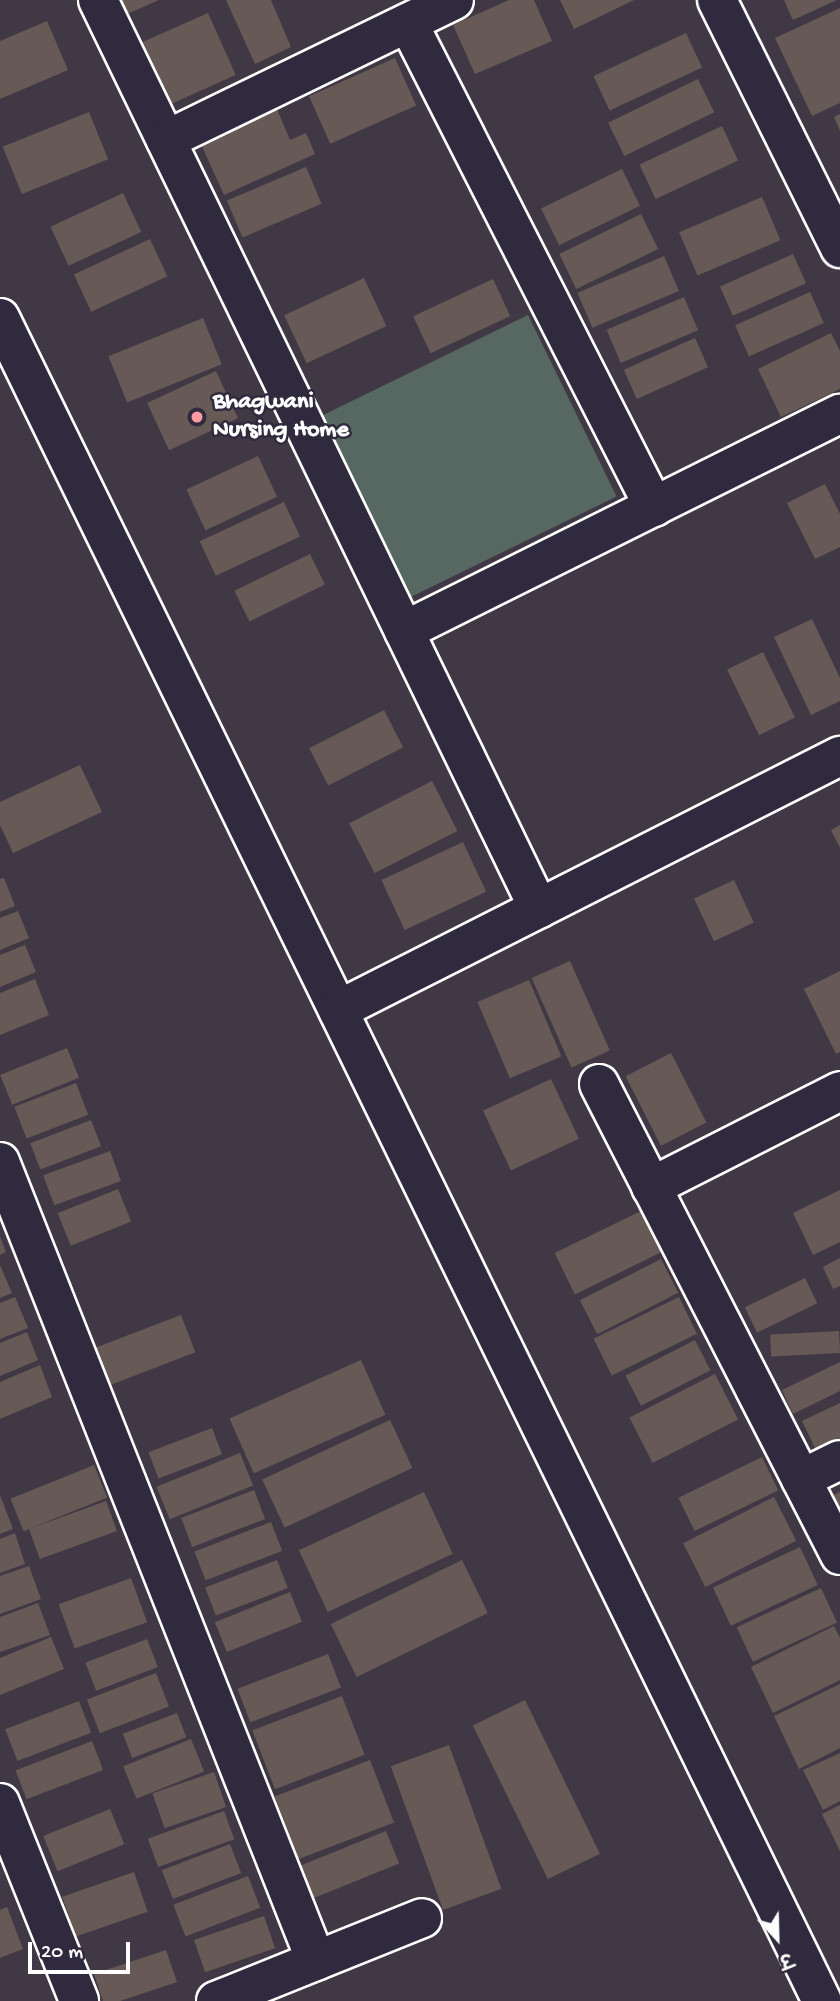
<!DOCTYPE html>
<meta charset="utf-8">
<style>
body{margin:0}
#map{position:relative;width:840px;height:2001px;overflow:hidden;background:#403844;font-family:"Gochi Hand","Playpen Sans Deva",sans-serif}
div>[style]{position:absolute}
.green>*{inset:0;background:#566861;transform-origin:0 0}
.building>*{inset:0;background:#675a56;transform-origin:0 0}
.roads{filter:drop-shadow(2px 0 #fff) drop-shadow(-2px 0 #fff) drop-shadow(0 2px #fff) drop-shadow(0 -2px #fff)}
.minor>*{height:38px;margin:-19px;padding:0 19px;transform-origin:19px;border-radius:19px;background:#2f2a3d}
.dots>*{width:19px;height:19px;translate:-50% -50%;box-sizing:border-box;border:4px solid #2f2a3d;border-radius:50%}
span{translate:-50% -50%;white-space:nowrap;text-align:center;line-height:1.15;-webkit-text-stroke:5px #2f2a3d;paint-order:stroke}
.poi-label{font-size:24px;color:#fff;font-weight:700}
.left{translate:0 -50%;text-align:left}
.north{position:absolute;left:742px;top:1903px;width:70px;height:70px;-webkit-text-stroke:5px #2f2a3d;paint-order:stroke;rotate:158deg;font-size:19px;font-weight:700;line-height:28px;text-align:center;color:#fff}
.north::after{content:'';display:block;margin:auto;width:24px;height:32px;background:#fff;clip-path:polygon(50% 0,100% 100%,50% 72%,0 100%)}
.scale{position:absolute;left:28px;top:1942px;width:102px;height:32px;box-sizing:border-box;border:4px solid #fff;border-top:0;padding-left:9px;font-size:21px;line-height:24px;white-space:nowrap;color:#fff;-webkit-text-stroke:5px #2f2a3d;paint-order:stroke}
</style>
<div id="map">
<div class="green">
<div style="left:528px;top:315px;width:202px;height:229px;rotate:64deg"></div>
</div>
<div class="building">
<div style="clip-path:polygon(110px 0,159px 0,118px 18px)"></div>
<div style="clip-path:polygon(226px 0,271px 0,291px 47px,255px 64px)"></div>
<div style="clip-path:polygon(509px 0,534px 0,552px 41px,475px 74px,453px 25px)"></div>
<div style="clip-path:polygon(560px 0,634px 0,574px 29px)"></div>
<div style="clip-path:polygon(784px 0,837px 0,793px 20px)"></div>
<div style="clip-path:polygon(840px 8px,840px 103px,812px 116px,775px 38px)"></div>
<div style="left:208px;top:13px;width:68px;height:77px;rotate:66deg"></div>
<div style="clip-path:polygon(47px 21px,68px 70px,0 99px,0 41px)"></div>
<div style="left:686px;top:33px;width:38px;height:102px;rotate:65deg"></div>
<div style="left:395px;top:58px;width:52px;height:94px;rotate:66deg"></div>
<div style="left:698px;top:79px;width:37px;height:100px;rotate:64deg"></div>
<div style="clip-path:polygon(276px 107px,290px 140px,306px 133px,315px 154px,224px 195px,200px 142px)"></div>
<div style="left:89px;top:112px;width:51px;height:93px;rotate:68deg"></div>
<div style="clip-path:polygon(840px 114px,840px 131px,834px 117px)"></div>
<div style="left:722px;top:126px;width:38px;height:91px;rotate:65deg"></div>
<div style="left:306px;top:167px;width:40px;height:86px;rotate:67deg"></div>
<div style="left:622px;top:169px;width:41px;height:90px;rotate:64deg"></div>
<div style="left:123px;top:193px;width:43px;height:80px;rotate:65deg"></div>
<div style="left:762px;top:197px;width:47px;height:90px;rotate:67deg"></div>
<div style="left:641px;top:214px;width:39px;height:91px;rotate:64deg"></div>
<div style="left:150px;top:239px;width:41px;height:84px;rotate:65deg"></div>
<div style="left:793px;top:254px;width:32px;height:80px;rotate:66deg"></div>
<div style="left:664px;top:256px;width:38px;height:94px;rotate:67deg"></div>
<div style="left:364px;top:278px;width:53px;height:88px;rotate:65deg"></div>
<div style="left:493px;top:279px;width:41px;height:88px;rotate:65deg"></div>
<div style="left:810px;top:292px;width:34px;height:82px;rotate:66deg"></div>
<div style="left:684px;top:297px;width:36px;height:84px;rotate:67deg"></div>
<div style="left:203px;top:318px;width:50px;height:102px;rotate:68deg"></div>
<div style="clip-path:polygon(831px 333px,840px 351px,840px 389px,781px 417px,758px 369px)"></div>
<div style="left:695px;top:338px;width:32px;height:78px;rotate:66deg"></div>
<div style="left:216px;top:371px;width:52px;height:76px;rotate:65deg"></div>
<div style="left:258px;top:456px;width:45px;height:79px;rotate:65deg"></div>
<div style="clip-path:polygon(825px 484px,840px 514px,840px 547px,815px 559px,787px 503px)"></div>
<div style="left:284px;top:502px;width:38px;height:93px;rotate:65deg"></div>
<div style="left:310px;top:554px;width:34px;height:84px;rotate:64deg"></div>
<div style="clip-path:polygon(812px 619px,840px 678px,840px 701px,811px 715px,774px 637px)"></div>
<div style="left:763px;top:652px;width:73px;height:40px;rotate:64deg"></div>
<div style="left:384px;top:710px;width:42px;height:84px;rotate:63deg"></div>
<div style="clip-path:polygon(80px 765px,102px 812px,13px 853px,0 825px,0 802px)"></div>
<div style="left:432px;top:781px;width:56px;height:93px;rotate:63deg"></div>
<div style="clip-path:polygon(840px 825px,840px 848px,831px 830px)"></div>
<div style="left:463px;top:842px;width:55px;height:90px;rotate:65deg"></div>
<div style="clip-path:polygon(4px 878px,15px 906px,0 912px,0 879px)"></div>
<div style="left:734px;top:880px;width:47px;height:44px;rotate:65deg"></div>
<div style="clip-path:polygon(18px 911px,29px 938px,0 950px,0 918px)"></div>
<div style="clip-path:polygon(25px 945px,36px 972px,0 987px,0 955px)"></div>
<div style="left:570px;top:961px;width:98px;height:42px;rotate:66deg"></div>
<div style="clip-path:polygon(840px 971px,840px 1052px,836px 1054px,804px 989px)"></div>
<div style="clip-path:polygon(35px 979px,49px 1015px,0 1035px,0 993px)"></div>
<div style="left:529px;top:980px;width:83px;height:56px;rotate:67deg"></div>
<div style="left:67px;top:1048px;width:32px;height:72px;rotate:68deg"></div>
<div style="left:671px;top:1053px;width:78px;height:51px;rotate:63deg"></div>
<div style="left:551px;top:1079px;width:66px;height:75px;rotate:65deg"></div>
<div style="left:76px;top:1083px;width:34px;height:66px;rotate:69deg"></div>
<div style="left:91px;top:1120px;width:28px;height:65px;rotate:69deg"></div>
<div style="left:110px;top:1151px;width:32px;height:71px;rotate:70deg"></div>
<div style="left:118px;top:1189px;width:35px;height:65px;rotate:68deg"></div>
<div style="clip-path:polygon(840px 1190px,840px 1242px,813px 1255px,793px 1213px)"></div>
<div style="left:641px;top:1211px;width:46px;height:96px;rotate:64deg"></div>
<div style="clip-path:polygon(0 1237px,6px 1252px,0 1255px)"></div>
<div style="clip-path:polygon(840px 1258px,840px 1286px,833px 1289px,823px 1267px)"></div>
<div style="left:661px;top:1259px;width:38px;height:91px;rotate:63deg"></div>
<div style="clip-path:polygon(0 1265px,12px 1293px,0 1298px)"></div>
<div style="left:805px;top:1278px;width:28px;height:67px;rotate:64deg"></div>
<div style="clip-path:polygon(15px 1297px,28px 1328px,0 1339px,0 1303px)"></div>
<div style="left:679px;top:1297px;width:41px;height:95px;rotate:64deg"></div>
<div style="left:181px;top:1315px;width:40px;height:91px;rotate:69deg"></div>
<div style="left:839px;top:1331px;width:22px;height:69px;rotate:87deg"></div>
<div style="clip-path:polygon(27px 1332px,38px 1360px,0 1376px,0 1343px)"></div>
<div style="left:695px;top:1340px;width:34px;height:78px;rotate:63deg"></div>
<div style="left:361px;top:1360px;width:60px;height:144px;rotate:66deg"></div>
<div style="clip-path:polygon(840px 1362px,840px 1391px,793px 1414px,782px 1390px)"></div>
<div style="clip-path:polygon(40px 1365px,52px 1397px,0 1419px,0 1382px)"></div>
<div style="left:715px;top:1374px;width:51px;height:96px;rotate:63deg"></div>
<div style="clip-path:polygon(840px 1403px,840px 1444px,818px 1454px,802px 1421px)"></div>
<div style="left:390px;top:1420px;width:53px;height:141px;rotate:65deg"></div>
<div style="left:212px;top:1428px;width:28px;height:68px;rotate:69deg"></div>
<div style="left:240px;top:1453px;width:35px;height:90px;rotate:68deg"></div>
<div style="left:762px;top:1457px;width:37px;height:93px;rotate:64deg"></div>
<div style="left:94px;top:1465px;width:35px;height:90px;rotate:68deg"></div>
<div style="left:254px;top:1490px;width:31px;height:78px;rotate:69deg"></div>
<div style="left:424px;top:1492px;width:68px;height:138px;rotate:65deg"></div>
<div style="clip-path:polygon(840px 1492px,840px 1534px,823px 1500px)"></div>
<div style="clip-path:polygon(0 1495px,13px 1529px,0 1534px)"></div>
<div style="left:774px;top:1497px;width:49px;height:102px;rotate:63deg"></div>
<div style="left:106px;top:1501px;width:32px;height:82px;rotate:70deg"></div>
<div style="left:271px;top:1522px;width:31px;height:82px;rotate:69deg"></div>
<div style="clip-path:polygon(15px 1533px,25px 1564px,0 1573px,0 1539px)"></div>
<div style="left:800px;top:1547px;width:42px;height:96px;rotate:65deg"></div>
<div style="left:277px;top:1560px;width:30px;height:77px;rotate:69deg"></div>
<div style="left:462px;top:1560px;width:59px;height:146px;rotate:64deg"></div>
<div style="clip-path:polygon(29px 1566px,41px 1599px,0 1614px,0 1576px)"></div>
<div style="left:131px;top:1578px;width:47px;height:77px;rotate:70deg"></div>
<div style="left:821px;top:1588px;width:38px;height:93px;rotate:65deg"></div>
<div style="left:290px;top:1592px;width:32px;height:81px;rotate:68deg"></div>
<div style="clip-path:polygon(38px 1603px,50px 1635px,0 1652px,0 1617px)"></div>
<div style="clip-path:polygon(834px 1626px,840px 1638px,840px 1680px,773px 1713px,751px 1667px)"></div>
<div style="clip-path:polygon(51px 1637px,64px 1669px,0 1695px,0 1658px)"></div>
<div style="left:147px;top:1639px;width:30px;height:66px;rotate:69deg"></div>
<div style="left:328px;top:1654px;width:36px;height:97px;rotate:69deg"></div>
<div style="left:156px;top:1673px;width:36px;height:74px;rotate:69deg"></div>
<div style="clip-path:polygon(840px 1684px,840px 1748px,799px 1769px,774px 1716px)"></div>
<div style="left:342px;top:1696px;width:63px;height:96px;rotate:69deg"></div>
<div style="left:525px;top:1700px;width:171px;height:58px;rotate:64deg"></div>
<div style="left:79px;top:1701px;width:34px;height:79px;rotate:69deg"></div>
<div style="left:177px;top:1713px;width:26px;height:58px;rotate:69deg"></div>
<div style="left:191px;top:1739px;width:35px;height:73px;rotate:68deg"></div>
<div style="left:92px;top:1741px;width:31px;height:82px;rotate:69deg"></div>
<div style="left:449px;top:1745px;width:153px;height:62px;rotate:70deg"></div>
<div style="clip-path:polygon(840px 1753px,840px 1801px,823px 1810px,803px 1770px)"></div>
<div style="left:370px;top:1760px;width:67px;height:102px;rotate:69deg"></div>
<div style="left:214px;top:1772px;width:37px;height:65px;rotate:71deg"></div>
<div style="clip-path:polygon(840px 1805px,840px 1851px,822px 1814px)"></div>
<div style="left:110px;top:1809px;width:38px;height:72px;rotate:68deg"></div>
<div style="left:224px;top:1811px;width:30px;height:81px;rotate:70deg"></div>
<div style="left:386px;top:1831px;width:35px;height:94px;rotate:68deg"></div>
<div style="left:230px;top:1844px;width:31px;height:73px;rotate:69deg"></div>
<div style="left:134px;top:1872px;width:42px;height:76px;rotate:71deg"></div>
<div style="left:248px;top:1876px;width:34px;height:80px;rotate:69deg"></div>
<div style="clip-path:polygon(7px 1907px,23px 1949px,0 1958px,0 1910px)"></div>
<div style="left:264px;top:1916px;width:34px;height:74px;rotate:71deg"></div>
<div style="clip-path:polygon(166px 1950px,177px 1982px,120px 2001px,103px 2001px,94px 1974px)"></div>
</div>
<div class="roads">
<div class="minor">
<div style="left:98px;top:0;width:1010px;rotate:64.12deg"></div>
<div style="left:717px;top:0;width:277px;rotate:63.6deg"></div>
<div style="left:408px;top:23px;width:543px;rotate:63.06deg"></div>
<div style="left:166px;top:140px;width:320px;rotate:-25.9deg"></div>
<div style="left:0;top:318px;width:1873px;rotate:63.97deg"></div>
<div style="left:404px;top:631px;width:487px;rotate:-26.5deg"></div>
<div style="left:338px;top:1010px;width:563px;rotate:-26.84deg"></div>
<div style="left:599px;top:1084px;width:529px;rotate:62.9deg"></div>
<div style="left:0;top:1162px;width:859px;rotate:68.42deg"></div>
<div style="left:651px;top:1187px;width:212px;rotate:-26.9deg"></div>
<div style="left:801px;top:1479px;width:43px;rotate:-26deg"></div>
<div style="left:0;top:1803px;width:213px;rotate:68.2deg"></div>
<div style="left:216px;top:2001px;width:222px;rotate:-21.9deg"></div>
</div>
</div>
<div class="dots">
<div style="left:197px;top:417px;background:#ff9aa2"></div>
</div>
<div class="poi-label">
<span class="left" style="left:213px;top:417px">Bhagwani<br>Nursing Home</span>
</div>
<div class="north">उ</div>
<div class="scale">20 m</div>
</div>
